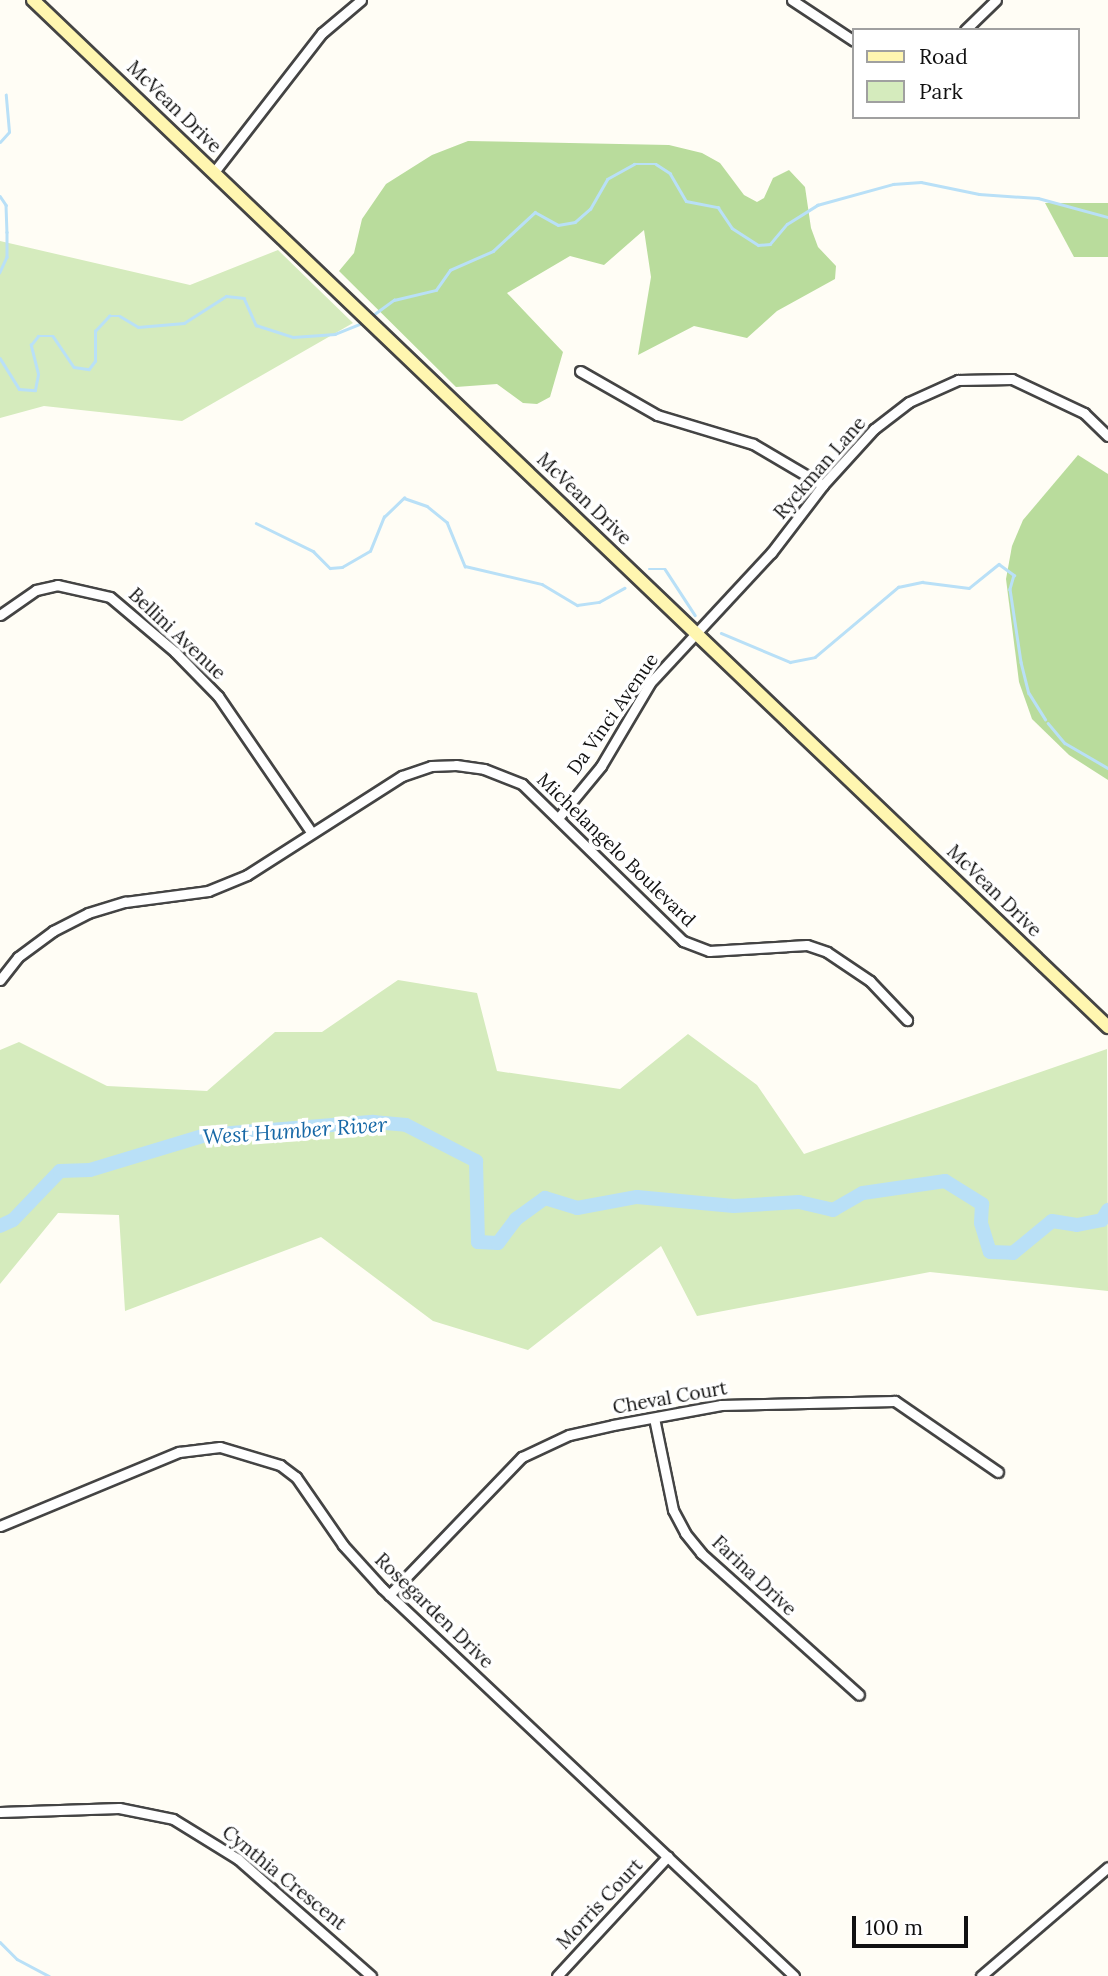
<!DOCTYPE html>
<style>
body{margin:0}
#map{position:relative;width:1108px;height:1976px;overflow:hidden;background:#fffdf5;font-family:Lora,serif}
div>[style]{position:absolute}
.green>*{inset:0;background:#d5ebbd}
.forest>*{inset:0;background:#b9dc9c}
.stream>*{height:2.5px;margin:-1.25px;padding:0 1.25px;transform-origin:1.25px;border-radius:1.25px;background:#b9e0f7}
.river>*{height:14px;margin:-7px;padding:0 7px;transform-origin:7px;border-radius:7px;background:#b9e0f7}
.roads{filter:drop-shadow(2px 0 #444) drop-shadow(-2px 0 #444) drop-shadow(0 2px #444) drop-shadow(0 -2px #444)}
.street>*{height:9px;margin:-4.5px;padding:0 4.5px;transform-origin:4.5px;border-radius:4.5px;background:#fff}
.secondary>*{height:12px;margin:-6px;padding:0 6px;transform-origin:6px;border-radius:6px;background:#fff6b0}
span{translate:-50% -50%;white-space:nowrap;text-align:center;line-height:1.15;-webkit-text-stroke:7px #fff;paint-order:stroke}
.street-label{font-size:19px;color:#111}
.water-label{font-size:21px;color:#1768a6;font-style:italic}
.legend{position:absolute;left:852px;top:28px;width:228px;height:91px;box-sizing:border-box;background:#fff;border:2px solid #a0a0a0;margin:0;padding:9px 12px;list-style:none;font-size:21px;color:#111}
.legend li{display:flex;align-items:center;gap:14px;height:35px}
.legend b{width:35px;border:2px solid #a0a0a0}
.scale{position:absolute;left:852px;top:1916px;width:116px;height:32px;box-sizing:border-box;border:4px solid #111;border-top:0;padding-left:9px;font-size:21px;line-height:24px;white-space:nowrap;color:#111;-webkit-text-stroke:5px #fff;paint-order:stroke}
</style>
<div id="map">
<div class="green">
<div style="clip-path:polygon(0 241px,190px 285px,278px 250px,353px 323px,182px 421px,44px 406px,0 418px)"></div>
<div style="clip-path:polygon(398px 980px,477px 993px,497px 1071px,620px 1089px,688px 1034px,757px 1085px,804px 1154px,1107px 1049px,1108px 1291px,930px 1272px,697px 1316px,661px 1246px,528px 1350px,433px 1321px,321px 1237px,125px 1311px,119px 1215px,58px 1213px,0 1284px,0 1050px,19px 1042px,107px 1086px,207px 1091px,275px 1032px,322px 1032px)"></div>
</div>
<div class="forest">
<div style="clip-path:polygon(468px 141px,669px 145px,702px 153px,720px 163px,744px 195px,757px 202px,764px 198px,773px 178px,789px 170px,805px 187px,811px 228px,818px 247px,836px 266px,835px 279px,777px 311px,747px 338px,694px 326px,638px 355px,651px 277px,644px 230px,604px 265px,570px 256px,507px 293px,563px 352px,550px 397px,537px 404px,523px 403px,497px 384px,456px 387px,339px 271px,354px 253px,362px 219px,386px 184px,432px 155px)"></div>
<div style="clip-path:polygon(1045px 203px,1108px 203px,1108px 257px,1074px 257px)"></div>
<div style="clip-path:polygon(1078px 455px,1108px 474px,1108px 780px,1069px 755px,1032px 719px,1019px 682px,1006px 579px,1012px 546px,1023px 520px)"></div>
</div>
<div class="stream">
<div style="left:0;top:142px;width:13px;rotate:-48deg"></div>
<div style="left:9px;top:132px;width:37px;rotate:-95deg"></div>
<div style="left:0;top:196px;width:11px;rotate:56deg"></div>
<div style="left:6px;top:205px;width:27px;rotate:88deg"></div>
<div style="left:7px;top:232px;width:25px;rotate:90deg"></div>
<div style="left:7px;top:257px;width:17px;rotate:115deg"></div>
<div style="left:373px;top:315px;width:26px;rotate:-36deg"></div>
<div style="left:394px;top:300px;width:43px;rotate:-13.4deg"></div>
<div style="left:436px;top:290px;width:24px;rotate:-55deg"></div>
<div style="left:450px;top:270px;width:47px;rotate:-23.8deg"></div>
<div style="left:493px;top:251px;width:57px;rotate:-42.9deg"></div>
<div style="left:535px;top:212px;width:26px;rotate:29deg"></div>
<div style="left:558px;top:225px;width:17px;rotate:-10deg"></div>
<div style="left:575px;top:222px;width:20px;rotate:-41deg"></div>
<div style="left:590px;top:209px;width:34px;rotate:-60deg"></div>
<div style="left:607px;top:179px;width:31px;rotate:-29deg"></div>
<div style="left:634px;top:164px;width:22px"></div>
<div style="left:656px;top:164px;width:17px;rotate:33deg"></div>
<div style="left:670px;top:173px;width:32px;rotate:60deg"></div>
<div style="left:686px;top:201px;width:33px;rotate:11deg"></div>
<div style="left:718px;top:207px;width:25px;rotate:56deg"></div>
<div style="left:732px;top:228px;width:31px;rotate:33deg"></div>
<div style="left:758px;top:245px;width:12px;rotate:-5deg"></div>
<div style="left:770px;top:244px;width:26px;rotate:-50deg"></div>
<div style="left:787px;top:224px;width:36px;rotate:-32deg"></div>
<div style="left:817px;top:205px;width:79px;rotate:-15.4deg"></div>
<div style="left:893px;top:184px;width:28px;rotate:-4deg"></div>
<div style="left:921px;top:182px;width:59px;rotate:11.7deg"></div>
<div style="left:979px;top:194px;width:59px;rotate:3.9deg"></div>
<div style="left:1038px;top:198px;width:73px;rotate:15.2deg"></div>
<div style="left:0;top:358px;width:36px;rotate:58deg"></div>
<div style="left:19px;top:389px;width:16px;rotate:4deg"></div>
<div style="left:35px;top:390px;width:16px;rotate:-79deg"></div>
<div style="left:38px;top:374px;width:30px;rotate:-104deg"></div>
<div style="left:31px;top:345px;width:11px;rotate:-52deg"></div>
<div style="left:38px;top:336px;width:15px"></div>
<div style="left:53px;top:336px;width:37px;rotate:56deg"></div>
<div style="left:74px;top:367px;width:15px;rotate:8deg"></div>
<div style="left:89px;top:369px;width:10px;rotate:-53deg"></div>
<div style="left:95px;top:361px;width:30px;rotate:-90deg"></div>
<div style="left:95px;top:331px;width:21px;rotate:-47deg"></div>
<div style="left:109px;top:316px;width:11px"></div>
<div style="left:120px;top:316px;width:21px;rotate:31deg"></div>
<div style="left:138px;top:327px;width:46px;rotate:-5deg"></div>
<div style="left:184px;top:323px;width:50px;rotate:-32.7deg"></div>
<div style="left:226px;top:296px;width:18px;rotate:6deg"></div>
<div style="left:244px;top:298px;width:30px;rotate:66deg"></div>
<div style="left:256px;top:325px;width:39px;rotate:18deg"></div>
<div style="left:293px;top:337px;width:42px;rotate:-4.1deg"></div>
<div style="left:335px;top:334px;width:29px;rotate:-22deg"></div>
<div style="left:256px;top:523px;width:64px;rotate:26.2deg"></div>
<div style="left:313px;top:551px;width:24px;rotate:45deg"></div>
<div style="left:330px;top:568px;width:12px;rotate:-5deg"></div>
<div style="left:342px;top:567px;width:32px;rotate:-30deg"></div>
<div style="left:370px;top:551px;width:37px;rotate:-68deg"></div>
<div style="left:384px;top:517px;width:28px;rotate:-44deg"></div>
<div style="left:404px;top:498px;width:24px;rotate:19deg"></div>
<div style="left:427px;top:506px;width:26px;rotate:39deg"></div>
<div style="left:447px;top:522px;width:48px;rotate:67.8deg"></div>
<div style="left:465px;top:566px;width:79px;rotate:13.2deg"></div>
<div style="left:542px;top:584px;width:41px;rotate:31deg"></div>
<div style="left:577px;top:605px;width:22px;rotate:-8deg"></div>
<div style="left:599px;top:602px;width:29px;rotate:-29deg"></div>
<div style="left:649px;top:569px;width:16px"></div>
<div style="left:665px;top:569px;width:55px;rotate:56.9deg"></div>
<div style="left:721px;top:633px;width:75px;rotate:22.8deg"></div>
<div style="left:790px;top:662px;width:25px;rotate:-11deg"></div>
<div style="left:815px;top:657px;width:109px;rotate:-40.1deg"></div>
<div style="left:898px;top:587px;width:25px;rotate:-12deg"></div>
<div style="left:922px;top:582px;width:47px;rotate:7.3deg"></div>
<div style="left:969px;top:588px;width:38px;rotate:-39deg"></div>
<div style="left:999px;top:564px;width:19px;rotate:36deg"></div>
<div style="left:1014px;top:575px;width:15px;rotate:106deg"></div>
<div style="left:1010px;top:589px;width:74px;rotate:81.4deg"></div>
<div style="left:1021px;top:662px;width:32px;rotate:76deg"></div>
<div style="left:1029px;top:693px;width:31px;rotate:58deg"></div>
<div style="left:1048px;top:723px;width:26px;rotate:50deg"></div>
<div style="left:1065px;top:743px;width:50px;rotate:30.2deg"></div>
<div style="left:0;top:1942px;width:24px;rotate:45deg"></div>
<div style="left:17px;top:1959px;width:36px;rotate:28deg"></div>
</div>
<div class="river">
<div style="left:0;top:1226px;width:14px;rotate:-25deg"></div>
<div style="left:13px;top:1220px;width:68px;rotate:-46.2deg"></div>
<div style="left:60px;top:1171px;width:30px;rotate:-2deg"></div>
<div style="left:90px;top:1170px;width:121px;rotate:-16.8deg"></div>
<div style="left:206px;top:1135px;width:168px;rotate:-4.5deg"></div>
<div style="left:373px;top:1122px;width:33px;rotate:5deg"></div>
<div style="left:406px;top:1125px;width:79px;rotate:27.2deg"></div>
<div style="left:476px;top:1161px;width:81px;rotate:88.6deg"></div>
<div style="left:478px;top:1242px;width:20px;rotate:3deg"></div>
<div style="left:498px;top:1243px;width:30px;rotate:-53deg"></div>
<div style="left:516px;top:1219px;width:36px;rotate:-36deg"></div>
<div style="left:545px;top:1198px;width:34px;rotate:17deg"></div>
<div style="left:577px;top:1208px;width:61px;rotate:-10.4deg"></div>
<div style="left:637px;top:1197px;width:97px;rotate:5.3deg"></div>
<div style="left:734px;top:1206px;width:65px;rotate:-3.5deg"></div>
<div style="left:799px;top:1202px;width:35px;rotate:13deg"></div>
<div style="left:833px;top:1210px;width:34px;rotate:-30deg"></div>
<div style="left:863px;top:1193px;width:83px;rotate:-8.3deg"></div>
<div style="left:945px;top:1181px;width:44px;rotate:31.9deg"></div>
<div style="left:982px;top:1204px;width:19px;rotate:93deg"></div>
<div style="left:981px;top:1223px;width:30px;rotate:73deg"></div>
<div style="left:990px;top:1252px;width:23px;rotate:2deg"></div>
<div style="left:1013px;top:1253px;width:50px;rotate:-39.4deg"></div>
<div style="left:1052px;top:1221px;width:25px;rotate:9deg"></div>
<div style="left:1077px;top:1225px;width:25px;rotate:-11deg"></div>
<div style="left:1102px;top:1220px;width:12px;rotate:-59deg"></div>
</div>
<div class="roads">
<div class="street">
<div style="left:792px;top:0;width:74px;rotate:33.5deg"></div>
<div style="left:965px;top:30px;width:43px;rotate:-44.1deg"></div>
<div style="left:214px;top:172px;width:176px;rotate:-52.2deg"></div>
<div style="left:322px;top:33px;width:51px;rotate:-40.2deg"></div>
<div style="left:580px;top:371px;width:89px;rotate:29.7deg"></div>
<div style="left:657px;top:415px;width:100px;rotate:16.8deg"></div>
<div style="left:753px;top:444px;width:81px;rotate:30.4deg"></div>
<div style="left:0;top:615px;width:44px;rotate:-34.8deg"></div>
<div style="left:36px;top:590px;width:22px;rotate:-13deg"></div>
<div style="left:57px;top:585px;width:54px;rotate:12.8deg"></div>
<div style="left:110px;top:597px;width:85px;rotate:40.2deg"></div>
<div style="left:175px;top:652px;width:62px;rotate:45.7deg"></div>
<div style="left:218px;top:696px;width:165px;rotate:55.6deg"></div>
<div style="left:559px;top:817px;width:66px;rotate:-50.5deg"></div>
<div style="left:601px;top:766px;width:96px;rotate:-59.4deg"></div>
<div style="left:650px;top:683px;width:178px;rotate:-47.1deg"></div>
<div style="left:771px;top:553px;width:86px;rotate:-52.6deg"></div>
<div style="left:823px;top:485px;width:76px;rotate:-47.7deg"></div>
<div style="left:874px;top:429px;width:44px;rotate:-37.6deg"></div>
<div style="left:909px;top:402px;width:54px;rotate:-24.2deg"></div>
<div style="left:958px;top:380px;width:54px;rotate:-1.1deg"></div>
<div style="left:1012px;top:379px;width:80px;rotate:25.3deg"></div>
<div style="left:1084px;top:413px;width:33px;rotate:44deg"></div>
<div style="left:0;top:980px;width:29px;rotate:-52deg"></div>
<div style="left:18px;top:957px;width:44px;rotate:-36.6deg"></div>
<div style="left:53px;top:931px;width:39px;rotate:-27deg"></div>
<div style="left:88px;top:913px;width:39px;rotate:-17deg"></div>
<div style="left:125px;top:902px;width:84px;rotate:-7.5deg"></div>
<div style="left:208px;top:891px;width:42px;rotate:-22.3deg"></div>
<div style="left:247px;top:875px;width:184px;rotate:-32.6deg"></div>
<div style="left:402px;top:776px;width:31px;rotate:-19deg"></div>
<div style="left:431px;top:766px;width:25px;rotate:-2deg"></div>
<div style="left:456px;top:765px;width:28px;rotate:8deg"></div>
<div style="left:484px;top:769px;width:41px;rotate:21.5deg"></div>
<div style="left:522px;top:784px;width:225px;rotate:44.3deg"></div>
<div style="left:683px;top:941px;width:28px;rotate:21deg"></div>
<div style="left:709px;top:951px;width:98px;rotate:-3.5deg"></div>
<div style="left:807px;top:945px;width:21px;rotate:19deg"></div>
<div style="left:827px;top:952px;width:52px;rotate:34deg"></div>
<div style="left:870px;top:981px;width:54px;rotate:46.5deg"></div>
<div style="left:654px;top:1418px;width:94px;rotate:78.3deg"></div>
<div style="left:673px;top:1510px;width:26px;rotate:62deg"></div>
<div style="left:685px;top:1533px;width:26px;rotate:51deg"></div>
<div style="left:701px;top:1553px;width:212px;rotate:41.9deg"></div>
<div style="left:0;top:1526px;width:194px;rotate:-22.5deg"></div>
<div style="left:179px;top:1452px;width:41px;rotate:-7deg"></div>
<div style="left:220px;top:1447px;width:63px;rotate:16.7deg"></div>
<div style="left:280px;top:1465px;width:20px;rotate:37deg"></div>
<div style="left:296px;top:1477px;width:83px;rotate:55.3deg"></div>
<div style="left:343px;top:1545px;width:58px;rotate:47.8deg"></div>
<div style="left:382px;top:1588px;width:566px;rotate:43.28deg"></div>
<div style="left:389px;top:1595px;width:192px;rotate:-46.1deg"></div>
<div style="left:522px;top:1457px;width:52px;rotate:-25.1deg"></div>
<div style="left:569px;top:1435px;width:45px;rotate:-12.8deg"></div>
<div style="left:613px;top:1425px;width:110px;rotate:-10.5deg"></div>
<div style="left:721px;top:1405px;width:174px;rotate:-1.3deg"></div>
<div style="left:895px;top:1401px;width:125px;rotate:34.6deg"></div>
<div style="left:0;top:1812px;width:119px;rotate:-1.9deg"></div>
<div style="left:119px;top:1808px;width:55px;rotate:11.5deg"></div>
<div style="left:173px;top:1819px;width:76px;rotate:31.6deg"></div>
<div style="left:238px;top:1859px;width:177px;rotate:41.3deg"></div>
<div style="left:557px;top:1976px;width:163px;rotate:-47.2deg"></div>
<div style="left:981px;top:1976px;width:167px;rotate:-40.6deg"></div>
</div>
<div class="secondary">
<div style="left:33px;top:0;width:1487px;rotate:43.69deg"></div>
</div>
</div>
<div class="street-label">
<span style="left:174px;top:107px;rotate:44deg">McVean Drive</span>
<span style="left:820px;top:468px;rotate:-49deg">Ryckman Lane</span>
<span style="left:584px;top:499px;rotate:44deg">McVean Drive</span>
<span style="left:177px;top:634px;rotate:43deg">Bellini Avenue</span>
<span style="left:613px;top:714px;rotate:-55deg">Da Vinci Avenue</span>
<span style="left:616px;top:850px;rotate:44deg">Michelangelo Boulevard</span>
<span style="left:994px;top:891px;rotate:44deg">McVean Drive</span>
<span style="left:670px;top:1398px;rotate:-10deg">Cheval Court</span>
<span style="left:754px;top:1576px;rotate:43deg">Farina Drive</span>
<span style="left:434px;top:1611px;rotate:44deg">Rosegarden Drive</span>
<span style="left:284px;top:1878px;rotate:39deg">Cynthia Crescent</span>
<span style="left:600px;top:1904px;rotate:-47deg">Morris Court</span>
</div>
<div class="water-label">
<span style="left:295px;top:1131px;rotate:-4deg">West Humber River</span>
</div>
<ul class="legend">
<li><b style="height:9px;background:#fff6b0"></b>Road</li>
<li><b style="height:19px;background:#d5ebbd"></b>Park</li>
</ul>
<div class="scale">100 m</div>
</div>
